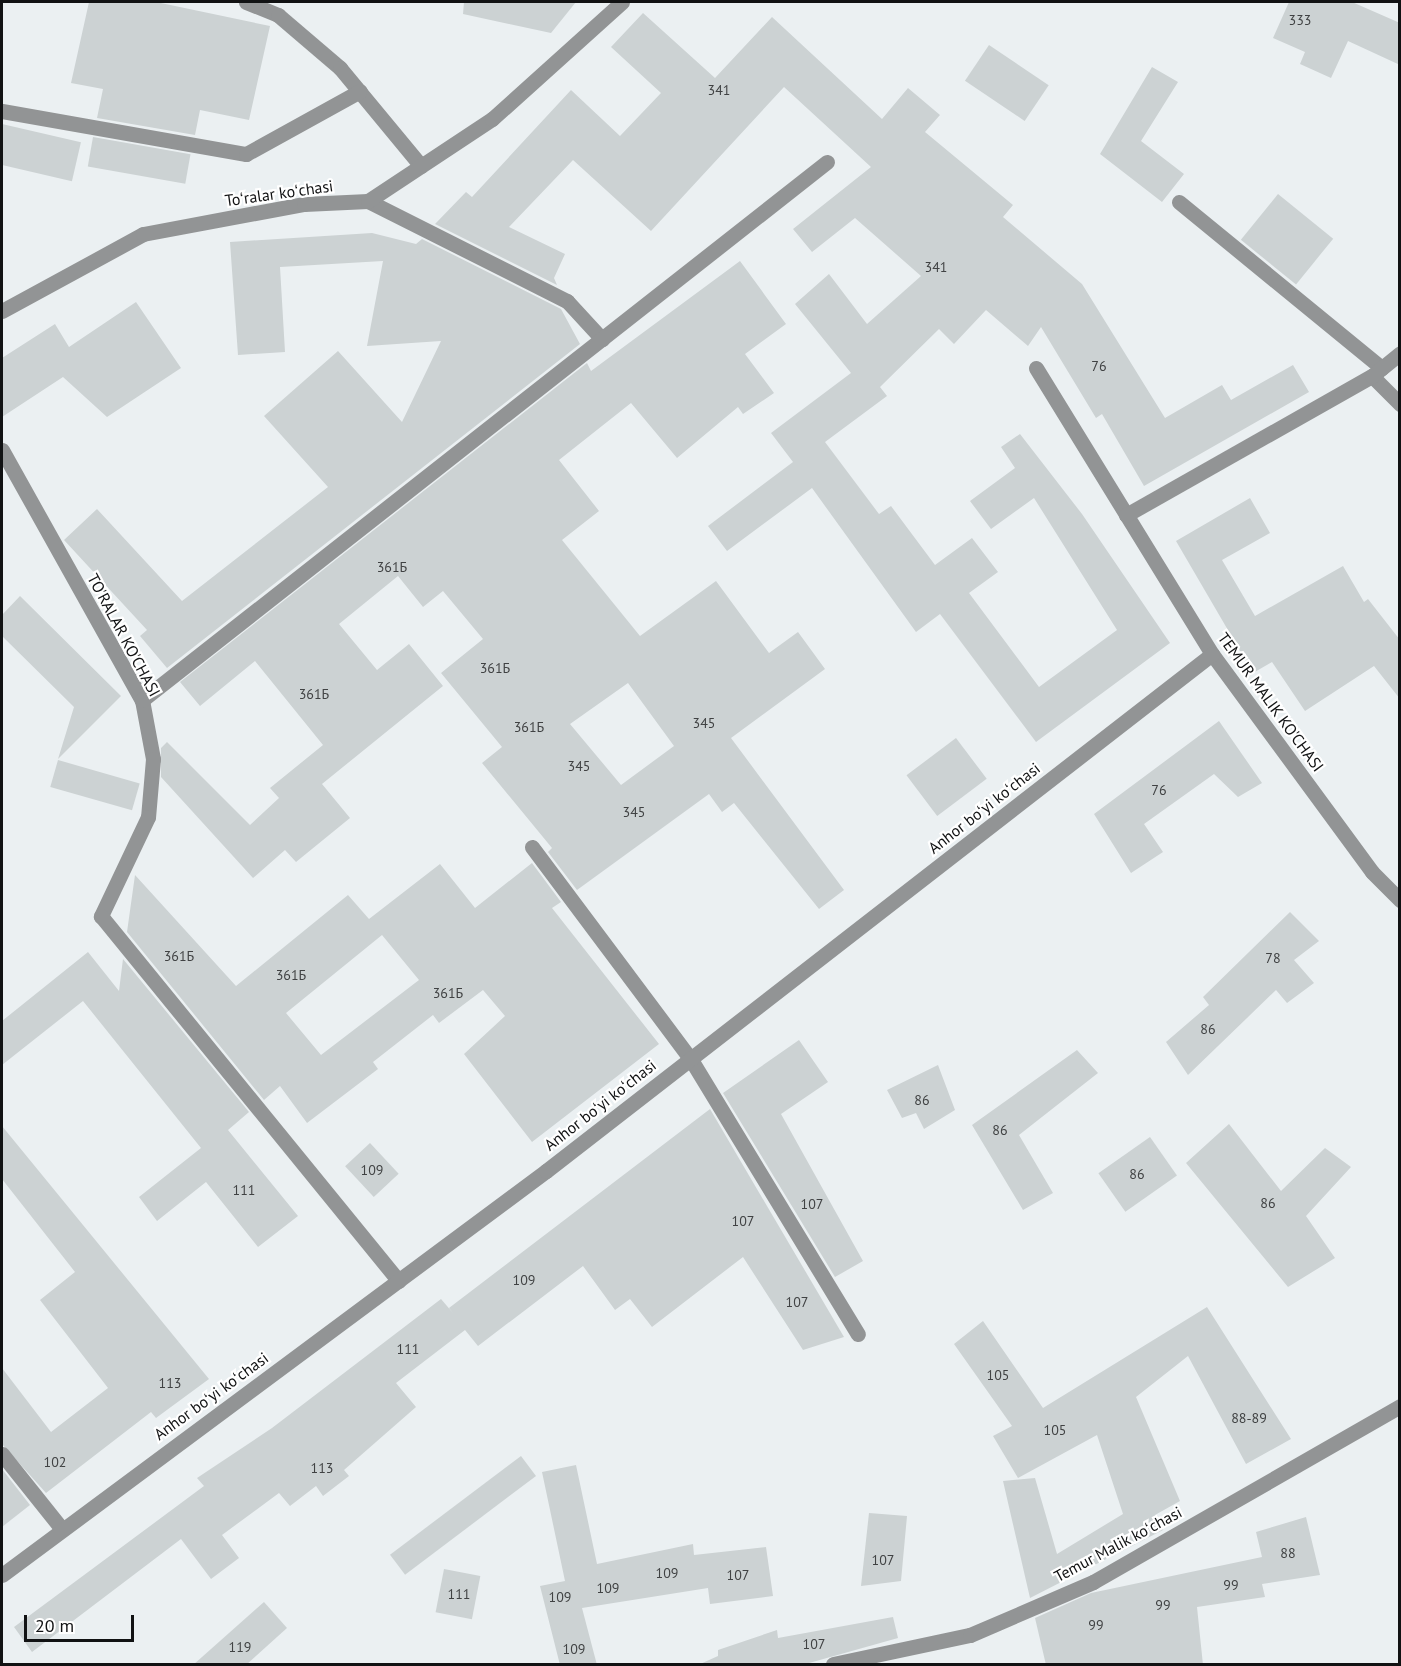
<!DOCTYPE html>
<meta charset="utf-8">
<style>
body{margin:0}
#map{position:relative;width:1401px;height:1666px;overflow:hidden;background:#ebf0f2;font-family:"PT Sans",sans-serif}
div>[style]{position:absolute}
.building>*{inset:0;background:#ccd2d3;transform-origin:0 0}
.minor>*{height:15px;margin:-7.5px;padding:0 7.5px;transform-origin:7.5px;border-radius:7.5px;background:#929495}
span{translate:-50% -50%;white-space:nowrap;text-align:center;line-height:1.15;-webkit-text-stroke:4.5px #fff;paint-order:stroke}
.number-label{font-size:14px;color:#404243}
.number-label span{-webkit-text-stroke-width:0}
.street-label{font-size:16px;color:#111213}
.frame{position:absolute;inset:0;border:3px solid #111213;pointer-events:none}
.scale{position:absolute;left:24px;top:1615px;width:110px;height:27px;box-sizing:border-box;border:3px solid #111213;border-top:0;padding-left:8px;font-size:18px;line-height:21px;white-space:nowrap;color:#111213;-webkit-text-stroke:4px #fff;paint-order:stroke}
</style>
<div id="map">
<div class="building">
<div style="clip-path:polygon(89px 2px,156px 2px,270px 26px,249px 120px,200px 110px,195px 135px,97px 118px,103px 89px,71px 83px)"></div>
<div style="clip-path:polygon(464px 2px,576px 2px,551px 33px,463px 14px)"></div>
<div style="clip-path:polygon(1289px 2px,1352px 2px,1400px 23px,1400px 65px,1348px 41px,1331px 78px,1300px 64px,1305px 52px,1273px 38px)"></div>
<div style="clip-path:polygon(643px 13px,715px 78px,772px 17px,882px 119px,908px 88px,940px 115px,925px 132px,1013px 205px,1003px 217px,1082px 284px,1165px 418px,1222px 385px,1231px 400px,1293px 365px,1309px 392px,1144px 486px,1102px 414px,1096px 418px,1041px 327px,1028px 346px,986px 310px,954px 344px,939px 329px,880px 387px,887px 396px,825px 442px,879px 514px,891px 506px,935px 565px,972px 538px,998px 572px,969px 593px,1039px 687px,1117px 630px,1034px 498px,991px 529px,970px 501px,1015px 468px,1001px 447px,1020px 434px,1082px 514px,1170px 643px,1036px 742px,940px 614px,916px 632px,812px 488px,727px 551px,708px 526px,793px 462px,771px 433px,851px 373px,795px 304px,829px 274px,867px 324px,921px 276px,855px 218px,812px 252px,793px 229px,871px 167px,784px 87px,651px 231px,573px 160px,509px 227px,565px 254px,554px 278px,557px 285px,435px 224px,466px 192px,472px 197px,571px 90px,620px 136px,661px 93px,611px 47px)"></div>
<div style="left:989px;top:45px;width:72px;height:43px;rotate:34deg"></div>
<div style="clip-path:polygon(1152px 67px,1178px 82px,1141px 141px,1184px 174px,1162px 202px,1100px 154px)"></div>
<div style="left:2px;top:124px;width:81px;height:40px;rotate:13deg"></div>
<div style="left:93px;top:137px;width:99px;height:30px;rotate:10deg"></div>
<div style="left:1278px;top:194px;width:71px;height:59px;rotate:39deg"></div>
<div style="clip-path:polygon(372px 233px,416px 244px,422px 239px,561px 309px,580px 344px,167px 668px,140px 636px,147px 630px,64px 540px,97px 509px,182px 601px,328px 487px,264px 416px,338px 351px,402px 422px,441px 341px,367px 346px,383px 261px,280px 267px,285px 352px,238px 355px,230px 242px)"></div>
<div style="clip-path:polygon(evenodd,740px 261px,786px 324px,745px 354px,774px 393px,743px 414px,738px 407px,677px 458px,631px 403px,559px 460px,599px 511px,562px 540px,640px 636px,716px 581px,769px 653px,798px 632px,825px 669px,731px 738px,844px 890px,819px 909px,734px 803px,722px 812px,709px 794px,577px 890px,548px 852px,552px 848px,482px 763px,502px 747px,441px 673px,483px 639px,443px 591px,423px 607px,398px 576px,339px 624px,377px 670px,409px 644px,443px 686px,322px 784px,350px 818px,296px 862px,285px 850px,253px 878px,161px 777px,161px 748px,167px 742px,250px 825px,279px 798px,270px 788px,323px 745px,255px 661px,200px 706px,180px 682px,587px 363px,591px 371px,740px 261px,628px 683px,674px 746px,621px 785px,570px 724px,628px 683px)"></div>
<div style="clip-path:polygon(136px 302px,181px 368px,107px 417px,63px 377px,2px 417px,2px 358px,55px 324px,69px 347px)"></div>
<div style="clip-path:polygon(1250px 498px,1270px 533px,1222px 560px,1255px 616px,1343px 566px,1364px 602px,1368px 599px,1400px 640px,1400px 699px,1374px 666px,1305px 711px,1272px 662px,1253px 673px,1176px 541px)"></div>
<div style="clip-path:polygon(20px 596px,121px 696px,58px 759px,74px 707px,2px 636px,2px 615px)"></div>
<div style="clip-path:polygon(1219px 721px,1262px 783px,1238px 797px,1214px 774px,1144px 824px,1163px 852px,1131px 873px,1094px 814px)"></div>
<div style="left:956px;top:738px;width:51px;height:62px;rotate:53deg"></div>
<div style="left:58px;top:760px;width:85px;height:28px;rotate:16deg"></div>
<div style="clip-path:polygon(evenodd,532px 863px,561px 902px,552px 908px,659px 1044px,532px 1142px,464px 1054px,505px 1016px,483px 990px,439px 1023px,433px 1015px,373px 1062px,378px 1069px,307px 1123px,280px 1086px,264px 1100px,127px 932px,135px 875px,236px 986px,348px 895px,369px 919px,440px 864px,475px 908px,532px 863px,382px 935px,419px 980px,321px 1055px,286px 1013px,382px 935px)"></div>
<div style="clip-path:polygon(1290px 912px,1319px 941px,1294px 960px,1314px 983px,1287px 1003px,1276px 990px,1188px 1075px,1166px 1042px,1209px 1005px,1203px 997px)"></div>
<div style="clip-path:polygon(88px 952px,119px 991px,123px 959px,249px 1112px,228px 1130px,298px 1216px,258px 1247px,206px 1182px,157px 1221px,139px 1197px,201px 1148px,83px 1001px,2px 1065px,2px 1021px)"></div>
<div style="clip-path:polygon(799px 1040px,828px 1082px,781px 1114px,863px 1261px,835px 1277px,723px 1093px)"></div>
<div style="clip-path:polygon(1077px 1050px,1098px 1073px,1019px 1135px,1053px 1193px,1023px 1210px,972px 1125px)"></div>
<div style="clip-path:polygon(938px 1065px,955px 1110px,924px 1129px,916px 1113px,902px 1118px,887px 1090px)"></div>
<div style="clip-path:polygon(710px 1109px,844px 1337px,803px 1350px,743px 1257px,652px 1327px,630px 1299px,615px 1310px,583px 1266px,478px 1346px,465px 1330px,396px 1383px,416px 1407px,344px 1470px,349px 1476px,323px 1496px,316px 1486px,290px 1506px,279px 1493px,222px 1535px,239px 1558px,211px 1579px,181px 1539px,32px 1652px,14px 1627px,204px 1486px,197px 1478px,272px 1428px,441px 1299px,453px 1313px,449px 1308px)"></div>
<div style="clip-path:polygon(1229px 1124px,1281px 1191px,1325px 1148px,1351px 1167px,1306px 1216px,1335px 1258px,1288px 1287px,1186px 1163px)"></div>
<div style="clip-path:polygon(2px 1126px,209px 1379px,156px 1418px,151px 1412px,46px 1493px,2px 1444px,2px 1368px,51px 1432px,108px 1388px,40px 1300px,75px 1272px,2px 1179px)"></div>
<div style="left:1150px;top:1137px;width:47px;height:63px;rotate:55deg"></div>
<div style="left:370px;top:1143px;width:42px;height:34px;rotate:47deg"></div>
<div style="clip-path:polygon(1207px 1307px,1291px 1439px,1246px 1464px,1188px 1356px,1136px 1397px,1180px 1501px,1155px 1515px,1163px 1530px,1030px 1598px,1003px 1481px,1035px 1478px,1057px 1554px,1123px 1514px,1097px 1435px,1018px 1478px,993px 1436px,1012px 1426px,954px 1344px,983px 1321px,1043px 1408px)"></div>
<div style="left:521px;top:1456px;width:25px;height:164px;rotate:53deg"></div>
<div style="clip-path:polygon(576px 1465px,597px 1564px,693px 1544px,694px 1555px,766px 1547px,773px 1596px,710px 1604px,708px 1588px,582px 1608px,597px 1665px,560px 1665px,540px 1586px,565px 1581px,542px 1472px)"></div>
<div style="clip-path:polygon(2px 1469px,30px 1505px,2px 1527px)"></div>
<div style="clip-path:polygon(869px 1513px,907px 1516px,901px 1581px,861px 1586px)"></div>
<div style="clip-path:polygon(1306px 1517px,1320px 1575px,1262px 1584px,1265px 1597px,1197px 1607px,1203px 1665px,1046px 1665px,1035px 1618px,1091px 1593px,1262px 1557px,1256px 1532px)"></div>
<div style="left:444px;top:1569px;width:37px;height:44px;rotate:11deg"></div>
<div style="clip-path:polygon(264px 1602px,287px 1628px,246px 1665px,193px 1665px)"></div>
<div style="clip-path:polygon(893px 1617px,898px 1638px,802px 1665px,698px 1665px,718px 1656px,718px 1650px,777px 1630px,778px 1638px)"></div>
</div>
<div class="minor">
<div style="left:246px;top:2px;width:35px;rotate:22deg"></div>
<div style="left:278px;top:15px;width:82px;rotate:40.5deg"></div>
<div style="left:340px;top:68px;width:127px;rotate:50.4deg"></div>
<div style="left:2px;top:111px;width:248px;rotate:10deg"></div>
<div style="left:246px;top:154px;width:130px;rotate:-28.9deg"></div>
<div style="left:368px;top:201px;width:223px;rotate:26.7deg"></div>
<div style="left:567px;top:301px;width:52px;rotate:47.4deg"></div>
<div style="left:1179px;top:202px;width:262px;rotate:39.3deg"></div>
<div style="left:2px;top:311px;width:161px;rotate:-28.6deg"></div>
<div style="left:143px;top:234px;width:164px;rotate:-10.6deg"></div>
<div style="left:304px;top:204px;width:64px;rotate:-2.7deg"></div>
<div style="left:368px;top:201px;width:149px;rotate:-33.5deg"></div>
<div style="left:492px;top:119px;width:175px;rotate:-42deg"></div>
<div style="left:1036px;top:368px;width:336px;rotate:58.4deg"></div>
<div style="left:1212px;top:654px;width:270px;rotate:53.7deg"></div>
<div style="left:1372px;top:872px;width:40px;rotate:45deg"></div>
<div style="left:1372px;top:376px;width:40px;rotate:45deg"></div>
<div style="left:2px;top:450px;width:287px;rotate:60.8deg"></div>
<div style="left:142px;top:700px;width:60px;rotate:79.4deg"></div>
<div style="left:153px;top:759px;width:58px;rotate:94.9deg"></div>
<div style="left:148px;top:817px;width:110px;rotate:115.4deg"></div>
<div style="left:101px;top:916px;width:471px;rotate:50.8deg"></div>
<div style="left:1126px;top:515px;width:283px;rotate:-29.5deg"></div>
<div style="left:1372px;top:376px;width:36px;rotate:-39deg"></div>
<div style="left:142px;top:700px;width:871px;rotate:-38.15deg"></div>
<div style="left:532px;top:847px;width:264px;rotate:53.2deg"></div>
<div style="left:690px;top:1058px;width:323px;rotate:58.7deg"></div>
<div style="left:2px;top:1454px;width:95px;rotate:51.4deg"></div>
<div style="left:2px;top:1575px;width:678px;rotate:-36.6deg"></div>
<div style="left:546px;top:1171px;width:843px;rotate:-37.82deg"></div>
<div style="left:833px;top:1664px;width:140px;rotate:-12deg"></div>
<div style="left:970px;top:1635px;width:134px;rotate:-23.3deg"></div>
<div style="left:1093px;top:1582px;width:354px;rotate:-29.8deg"></div>
</div>
<div class="number-label">
<span style="left:1300px;top:20px">333</span>
<span style="left:719px;top:90px">341</span>
<span style="left:936px;top:267px">341</span>
<span style="left:1099px;top:366px">76</span>
<span style="left:392px;top:567px">361Б</span>
<span style="left:495px;top:668px">361Б</span>
<span style="left:314px;top:694px">361Б</span>
<span style="left:704px;top:723px">345</span>
<span style="left:529px;top:727px">361Б</span>
<span style="left:579px;top:766px">345</span>
<span style="left:1159px;top:790px">76</span>
<span style="left:634px;top:812px">345</span>
<span style="left:179px;top:956px">361Б</span>
<span style="left:1273px;top:958px">78</span>
<span style="left:291px;top:975px">361Б</span>
<span style="left:448px;top:993px">361Б</span>
<span style="left:1208px;top:1029px">86</span>
<span style="left:922px;top:1100px">86</span>
<span style="left:1000px;top:1130px">86</span>
<span style="left:372px;top:1170px">109</span>
<span style="left:1137px;top:1174px">86</span>
<span style="left:244px;top:1190px">111</span>
<span style="left:1268px;top:1203px">86</span>
<span style="left:812px;top:1204px">107</span>
<span style="left:743px;top:1221px">107</span>
<span style="left:524px;top:1280px">109</span>
<span style="left:797px;top:1302px">107</span>
<span style="left:408px;top:1349px">111</span>
<span style="left:998px;top:1375px">105</span>
<span style="left:170px;top:1383px">113</span>
<span style="left:1249px;top:1418px">88-89</span>
<span style="left:1055px;top:1430px">105</span>
<span style="left:55px;top:1462px">102</span>
<span style="left:322px;top:1468px">113</span>
<span style="left:1288px;top:1553px">88</span>
<span style="left:883px;top:1560px">107</span>
<span style="left:667px;top:1573px">109</span>
<span style="left:738px;top:1575px">107</span>
<span style="left:1231px;top:1585px">99</span>
<span style="left:608px;top:1588px">109</span>
<span style="left:459px;top:1594px">111</span>
<span style="left:560px;top:1597px">109</span>
<span style="left:1163px;top:1605px">99</span>
<span style="left:1096px;top:1625px">99</span>
<span style="left:814px;top:1644px">107</span>
<span style="left:240px;top:1647px">119</span>
<span style="left:574px;top:1649px">109</span>
</div>
<div class="street-label">
<span style="left:279px;top:193px;rotate:-8deg">Toʻralar koʻchasi</span>
<span style="left:124px;top:635px;rotate:62deg">TO'RALAR KO'CHASI</span>
<span style="left:1271px;top:702px;rotate:54deg">TEMUR MALIK KO'CHASI</span>
<span style="left:984px;top:808px;rotate:-38deg">Anhor boʻyi koʻchasi</span>
<span style="left:600px;top:1105px;rotate:-38deg">Anhor boʻyi koʻchasi</span>
<span style="left:211px;top:1396px;rotate:-36deg">Anhor boʻyi koʻchasi</span>
<span style="left:1118px;top:1544px;rotate:-28deg">Temur Malik koʻchasi</span>
</div>
<div class="frame"></div>
<div class="scale">20 m</div>
</div>
